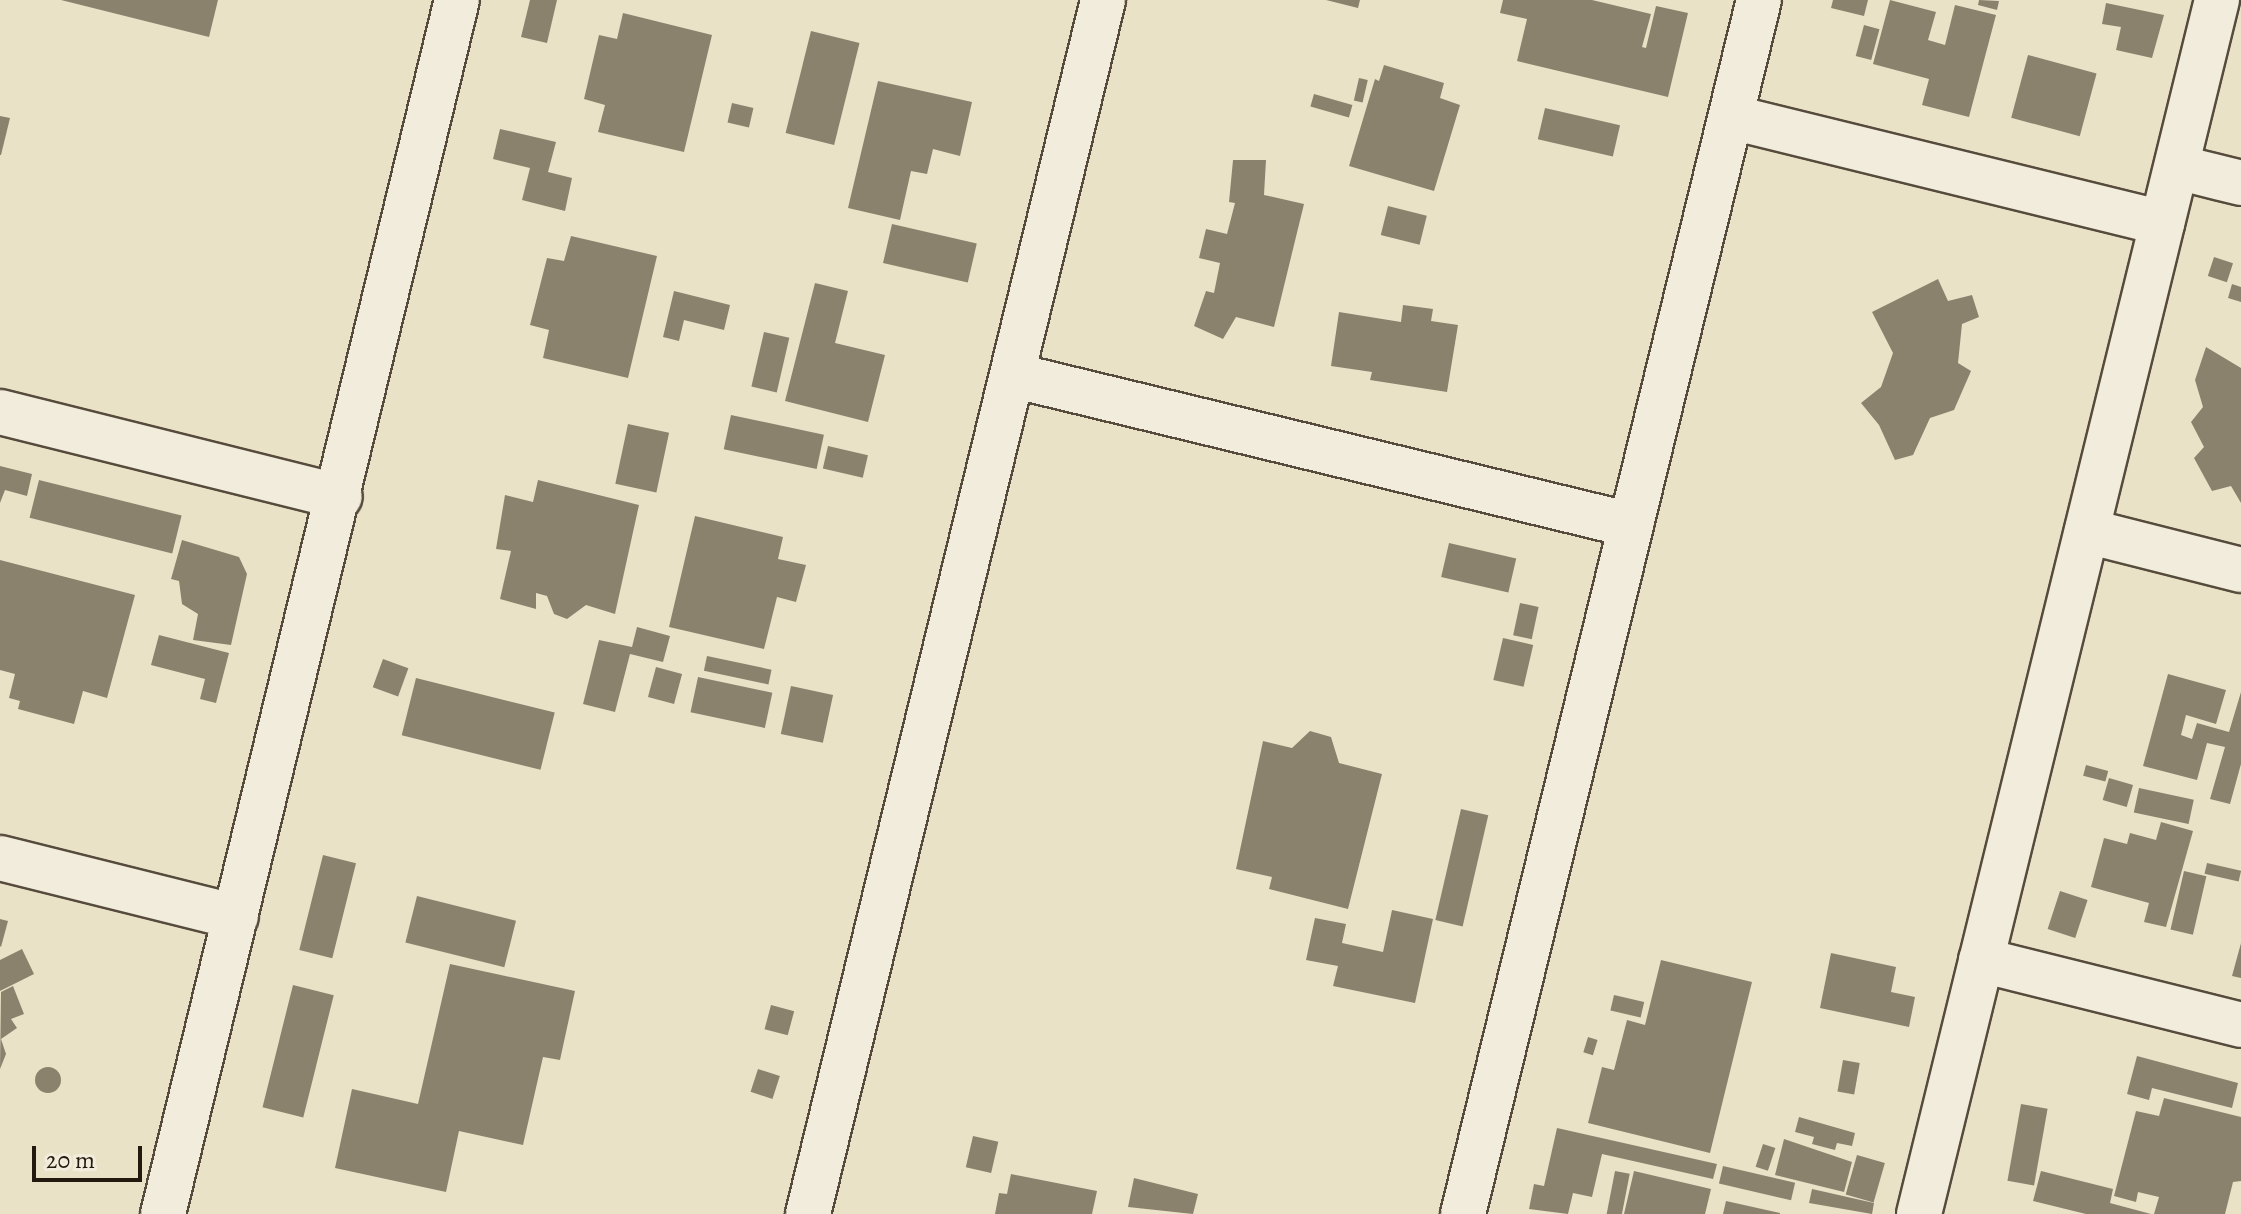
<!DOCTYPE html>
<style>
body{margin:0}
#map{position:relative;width:2241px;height:1214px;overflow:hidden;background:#eae2c7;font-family:Alegreya,serif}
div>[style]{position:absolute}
.building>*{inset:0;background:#8b826e;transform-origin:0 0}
.round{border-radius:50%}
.roads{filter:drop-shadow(2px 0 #564b3c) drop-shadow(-2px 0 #564b3c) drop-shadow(0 2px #564b3c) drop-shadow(0 -2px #564b3c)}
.minor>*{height:44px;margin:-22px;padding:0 22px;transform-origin:22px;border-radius:22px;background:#f1ecdb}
span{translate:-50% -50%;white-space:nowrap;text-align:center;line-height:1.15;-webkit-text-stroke:6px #f1ecdb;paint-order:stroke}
.scale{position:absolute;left:32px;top:1146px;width:110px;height:36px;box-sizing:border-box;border:4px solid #24190e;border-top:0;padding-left:10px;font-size:24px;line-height:28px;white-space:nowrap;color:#24190e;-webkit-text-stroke:6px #f1ecdb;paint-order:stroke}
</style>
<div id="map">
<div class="building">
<div style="clip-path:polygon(61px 0,218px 0,209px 37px)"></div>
<div style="clip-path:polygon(530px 0,557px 0,547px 43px,521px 37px)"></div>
<div style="clip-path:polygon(1326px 0,1360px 0,1358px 8px)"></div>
<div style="clip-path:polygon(1503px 0,1592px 0,1651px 14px,1642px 47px,1646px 48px,1656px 6px,1688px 13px,1668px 97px,1517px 61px,1527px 19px,1500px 13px)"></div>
<div style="clip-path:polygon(1833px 0,1868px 0,1864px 16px,1831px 8px)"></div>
<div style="clip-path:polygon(1890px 0,1936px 12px,1928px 40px,1945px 45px,1955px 5px,1996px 15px,1969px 117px,1922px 105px,1929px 79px,1873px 64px)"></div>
<div style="clip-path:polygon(1979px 0,1999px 1px,1997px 10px,1978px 5px)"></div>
<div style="clip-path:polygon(2106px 3px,2164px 15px,2152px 58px,2116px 50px,2121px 27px,2102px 24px)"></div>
<div style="clip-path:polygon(623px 13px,712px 35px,684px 152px,598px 132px,605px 105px,584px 99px,599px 35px,617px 39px)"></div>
<div style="left:1864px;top:25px;width:16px;height:32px;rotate:15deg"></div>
<div style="left:811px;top:31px;width:50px;height:105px;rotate:14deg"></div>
<div style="left:2028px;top:55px;width:71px;height:65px;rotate:15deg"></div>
<div style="clip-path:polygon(1384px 65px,1444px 83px,1440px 98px,1460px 105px,1434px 191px,1349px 166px,1375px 79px,1379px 81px)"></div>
<div style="left:1359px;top:78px;width:9px;height:23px;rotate:13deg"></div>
<div style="clip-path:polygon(878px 81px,972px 102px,960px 156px,933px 149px,927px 174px,911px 171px,900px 220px,848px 208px)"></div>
<div style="left:1314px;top:94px;width:40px;height:13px;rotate:16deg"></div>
<div style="left:732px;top:103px;width:22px;height:20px;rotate:13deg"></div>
<div style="left:1545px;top:108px;width:77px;height:32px;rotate:13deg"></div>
<div style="clip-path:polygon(0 116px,10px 118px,1px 155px,0 155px)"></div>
<div style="clip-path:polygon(500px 129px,556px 142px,548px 172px,572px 178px,565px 211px,522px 200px,530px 168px,493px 159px)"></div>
<div style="clip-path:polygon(1233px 160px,1266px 160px,1264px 195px,1304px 204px,1274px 327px,1236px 317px,1223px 339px,1194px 326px,1206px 291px,1214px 293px,1220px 263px,1199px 258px,1206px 229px,1227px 234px,1235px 203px,1229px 202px)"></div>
<div style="left:1388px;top:206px;width:40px;height:30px;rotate:14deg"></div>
<div style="left:892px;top:224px;width:87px;height:40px;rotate:13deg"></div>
<div style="clip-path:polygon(571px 236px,657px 256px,628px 378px,543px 358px,549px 330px,530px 325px,547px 258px,564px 261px)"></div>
<div style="left:2214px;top:257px;width:20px;height:20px;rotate:18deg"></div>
<div style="clip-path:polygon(1938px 279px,1948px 301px,1972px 295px,1979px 317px,1962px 324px,1958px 363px,1971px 371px,1954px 410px,1930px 418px,1913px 455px,1895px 460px,1879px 425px,1861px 403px,1881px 387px,1893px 353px,1872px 312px)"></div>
<div style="clip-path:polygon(815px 283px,848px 291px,835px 343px,885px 355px,868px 422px,785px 401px)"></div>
<div style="clip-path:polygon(2232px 284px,2241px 287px,2241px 302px,2228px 298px)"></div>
<div style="clip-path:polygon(674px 291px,730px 305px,724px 330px,684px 320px,679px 341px,663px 337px)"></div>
<div style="clip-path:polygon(1403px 305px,1433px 309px,1431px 321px,1458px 325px,1447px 392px,1370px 380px,1372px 372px,1331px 366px,1339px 312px,1401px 322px)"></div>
<div style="left:764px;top:332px;width:26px;height:56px;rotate:13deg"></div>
<div style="clip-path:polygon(2206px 347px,2241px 368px,2241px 503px,2231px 486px,2212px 491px,2194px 458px,2204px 447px,2191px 422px,2203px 407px,2195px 380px)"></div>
<div style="left:731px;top:415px;width:95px;height:35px;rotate:12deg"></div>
<div style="left:628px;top:424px;width:42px;height:61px;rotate:12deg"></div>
<div style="left:828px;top:446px;width:41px;height:23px;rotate:13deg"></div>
<div style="clip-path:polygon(0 466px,32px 474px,27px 496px,5px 490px,0 503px)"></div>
<div style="left:39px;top:480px;width:147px;height:39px;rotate:14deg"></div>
<div style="clip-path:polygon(538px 480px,639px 505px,615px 614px,586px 605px,567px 619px,554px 614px,547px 596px,536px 593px,536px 609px,500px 599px,511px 551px,496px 549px,505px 495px,533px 502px)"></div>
<div style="clip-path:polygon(695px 516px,783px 537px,778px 559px,806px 565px,796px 602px,777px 597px,764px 649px,669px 627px)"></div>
<div style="clip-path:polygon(182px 540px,239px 557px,247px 574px,231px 645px,193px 640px,198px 614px,182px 604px,179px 581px,171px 579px)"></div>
<div style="left:1449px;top:543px;width:69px;height:35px;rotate:13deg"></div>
<div style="clip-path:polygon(0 560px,135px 595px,107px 698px,83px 691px,74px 724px,18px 709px,20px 701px,9px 698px,15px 674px,0 670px)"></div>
<div style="left:1520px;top:603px;width:19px;height:33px;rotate:12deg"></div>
<div style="clip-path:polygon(637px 627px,670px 636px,663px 662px,630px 654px,615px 712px,583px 704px,599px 640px,632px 647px)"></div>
<div style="clip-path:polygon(159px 635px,229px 653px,216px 703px,200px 699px,205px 679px,151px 665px)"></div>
<div style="left:1503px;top:638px;width:31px;height:43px;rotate:13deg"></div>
<div style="left:707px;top:656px;width:66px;height:15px;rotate:12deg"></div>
<div style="left:383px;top:659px;width:27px;height:30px;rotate:20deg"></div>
<div style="left:656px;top:667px;width:27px;height:31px;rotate:15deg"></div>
<div style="clip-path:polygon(2168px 674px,2226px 690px,2216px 724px,2186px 715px,2181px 735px,2192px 739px,2197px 723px,2229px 732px,2241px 692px,2241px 764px,2230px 804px,2210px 799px,2225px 747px,2207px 743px,2197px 780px,2143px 766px)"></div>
<div style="left:698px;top:677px;width:76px;height:36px;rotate:12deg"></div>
<div style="left:416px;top:678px;width:143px;height:59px;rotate:14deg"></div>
<div style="left:791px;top:686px;width:43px;height:49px;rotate:12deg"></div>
<div style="clip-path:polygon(1310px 731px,1331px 737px,1339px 763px,1382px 774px,1348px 909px,1269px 889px,1272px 877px,1236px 869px,1263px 741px,1292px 748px)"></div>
<div style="left:2086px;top:765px;width:23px;height:11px;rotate:15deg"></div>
<div style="left:2109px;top:778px;width:25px;height:23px;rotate:16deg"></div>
<div style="left:2139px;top:788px;width:56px;height:25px;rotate:12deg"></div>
<div style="left:1461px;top:809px;width:28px;height:114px;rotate:13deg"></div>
<div style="clip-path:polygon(2161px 822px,2193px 831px,2166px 927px,2144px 922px,2149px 903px,2091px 887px,2104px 838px,2127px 844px,2130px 833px,2156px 840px)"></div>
<div style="left:323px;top:855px;width:34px;height:98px;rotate:14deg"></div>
<div style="left:2207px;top:863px;width:35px;height:11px;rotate:13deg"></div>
<div style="left:2184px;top:871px;width:23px;height:60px;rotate:13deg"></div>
<div style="left:2060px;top:891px;width:29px;height:40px;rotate:18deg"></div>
<div style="left:417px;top:896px;width:102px;height:48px;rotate:14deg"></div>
<div style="clip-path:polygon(1392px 910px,1433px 919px,1415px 1003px,1333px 986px,1338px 966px,1306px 960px,1315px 918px,1346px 924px,1342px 943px,1383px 952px)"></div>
<div style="clip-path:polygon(0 919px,8px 921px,1px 947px,0 946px)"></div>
<div style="clip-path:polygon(2241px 943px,2241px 978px,2232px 976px)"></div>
<div style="clip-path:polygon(22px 949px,34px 974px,0 991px,0 960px)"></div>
<div style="clip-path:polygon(1831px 953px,1896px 967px,1891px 992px,1915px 997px,1909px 1027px,1820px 1008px)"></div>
<div style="clip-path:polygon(1661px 960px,1752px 982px,1710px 1153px,1588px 1123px,1602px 1067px,1614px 1070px,1627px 1020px,1645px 1025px)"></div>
<div style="clip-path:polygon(450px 964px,575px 991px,560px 1060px,543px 1057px,523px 1145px,459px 1131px,446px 1192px,335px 1168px,352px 1089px,418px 1104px)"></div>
<div style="left:293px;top:985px;width:42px;height:126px;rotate:14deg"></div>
<div style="clip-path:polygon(13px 986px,24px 1014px,11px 1019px,17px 1028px,1px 1039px,6px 1054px,0 1069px,1px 992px)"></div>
<div style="left:1614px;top:995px;width:31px;height:16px;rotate:13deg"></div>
<div style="left:771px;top:1005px;width:24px;height:25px;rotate:15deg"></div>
<div style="left:1588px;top:1037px;width:10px;height:16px;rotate:17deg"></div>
<div style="clip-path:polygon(2137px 1056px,2238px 1083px,2232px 1108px,2152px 1088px,2149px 1100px,2127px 1094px)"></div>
<div style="left:1843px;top:1060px;width:17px;height:32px;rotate:10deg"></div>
<div class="round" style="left:35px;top:1067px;width:26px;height:26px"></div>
<div style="left:758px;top:1069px;width:23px;height:24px;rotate:18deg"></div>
<div style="clip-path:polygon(2164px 1098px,2241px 1117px,2241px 1181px,2233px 1182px,2225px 1214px,2154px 1214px,2159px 1197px,2138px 1192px,2136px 1202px,2114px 1196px,2136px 1111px,2159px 1116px)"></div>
<div style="left:2021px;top:1104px;width:27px;height:78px;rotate:10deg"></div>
<div style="clip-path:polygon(1799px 1117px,1855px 1133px,1852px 1146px,1837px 1143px,1835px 1150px,1812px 1144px,1814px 1137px,1795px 1132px)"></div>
<div style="clip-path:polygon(1557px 1128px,1717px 1164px,1713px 1179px,1602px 1154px,1592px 1197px,1573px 1193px,1568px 1214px,1529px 1209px,1534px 1184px,1544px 1186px)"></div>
<div style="left:973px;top:1136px;width:26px;height:32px;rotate:13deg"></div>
<div style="clip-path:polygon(1784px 1139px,1852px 1162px,1844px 1192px,1775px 1175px)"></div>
<div style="left:1763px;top:1144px;width:13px;height:24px;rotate:18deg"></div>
<div style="left:1857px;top:1155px;width:29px;height:41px;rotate:16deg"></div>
<div style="left:1723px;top:1166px;width:74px;height:18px;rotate:13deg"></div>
<div style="left:1615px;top:1171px;width:15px;height:44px;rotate:11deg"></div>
<div style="clip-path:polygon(1634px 1171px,1711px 1189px,1705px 1214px,1624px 1214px)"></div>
<div style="clip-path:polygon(2041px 1171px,2113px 1189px,2110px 1203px,2151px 1214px,2086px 1214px,2033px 1201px)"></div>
<div style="clip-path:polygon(1011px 1174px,1097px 1191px,1092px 1214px,995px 1214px,999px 1193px,1007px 1194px)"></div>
<div style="clip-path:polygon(1134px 1178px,1198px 1194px,1193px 1214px,1128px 1207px)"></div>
<div style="clip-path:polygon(1812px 1189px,1874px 1203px,1872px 1214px,1809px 1203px)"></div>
<div style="clip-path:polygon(1726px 1201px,1780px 1213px,1780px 1214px,1723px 1214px)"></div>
</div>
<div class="roads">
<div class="minor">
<div style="left:1731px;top:117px;width:444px;rotate:13.8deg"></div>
<div style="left:2177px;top:167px;width:66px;rotate:14deg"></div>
<div style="left:1012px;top:375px;width:637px;rotate:13.62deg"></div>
<div style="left:0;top:412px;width:350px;rotate:14deg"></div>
<div style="left:2087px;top:531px;width:159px;rotate:14.2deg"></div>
<div style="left:0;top:858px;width:243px;rotate:14deg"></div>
<div style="left:1981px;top:960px;width:268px;rotate:14deg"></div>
<div style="left:163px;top:1214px;width:1249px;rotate:-76.39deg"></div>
<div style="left:808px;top:1214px;width:1249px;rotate:-76.34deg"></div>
<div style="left:1463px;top:1214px;width:1250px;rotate:-76.3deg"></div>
<div style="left:1919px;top:1214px;width:1250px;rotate:-76.21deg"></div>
</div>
</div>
<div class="scale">20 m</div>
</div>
